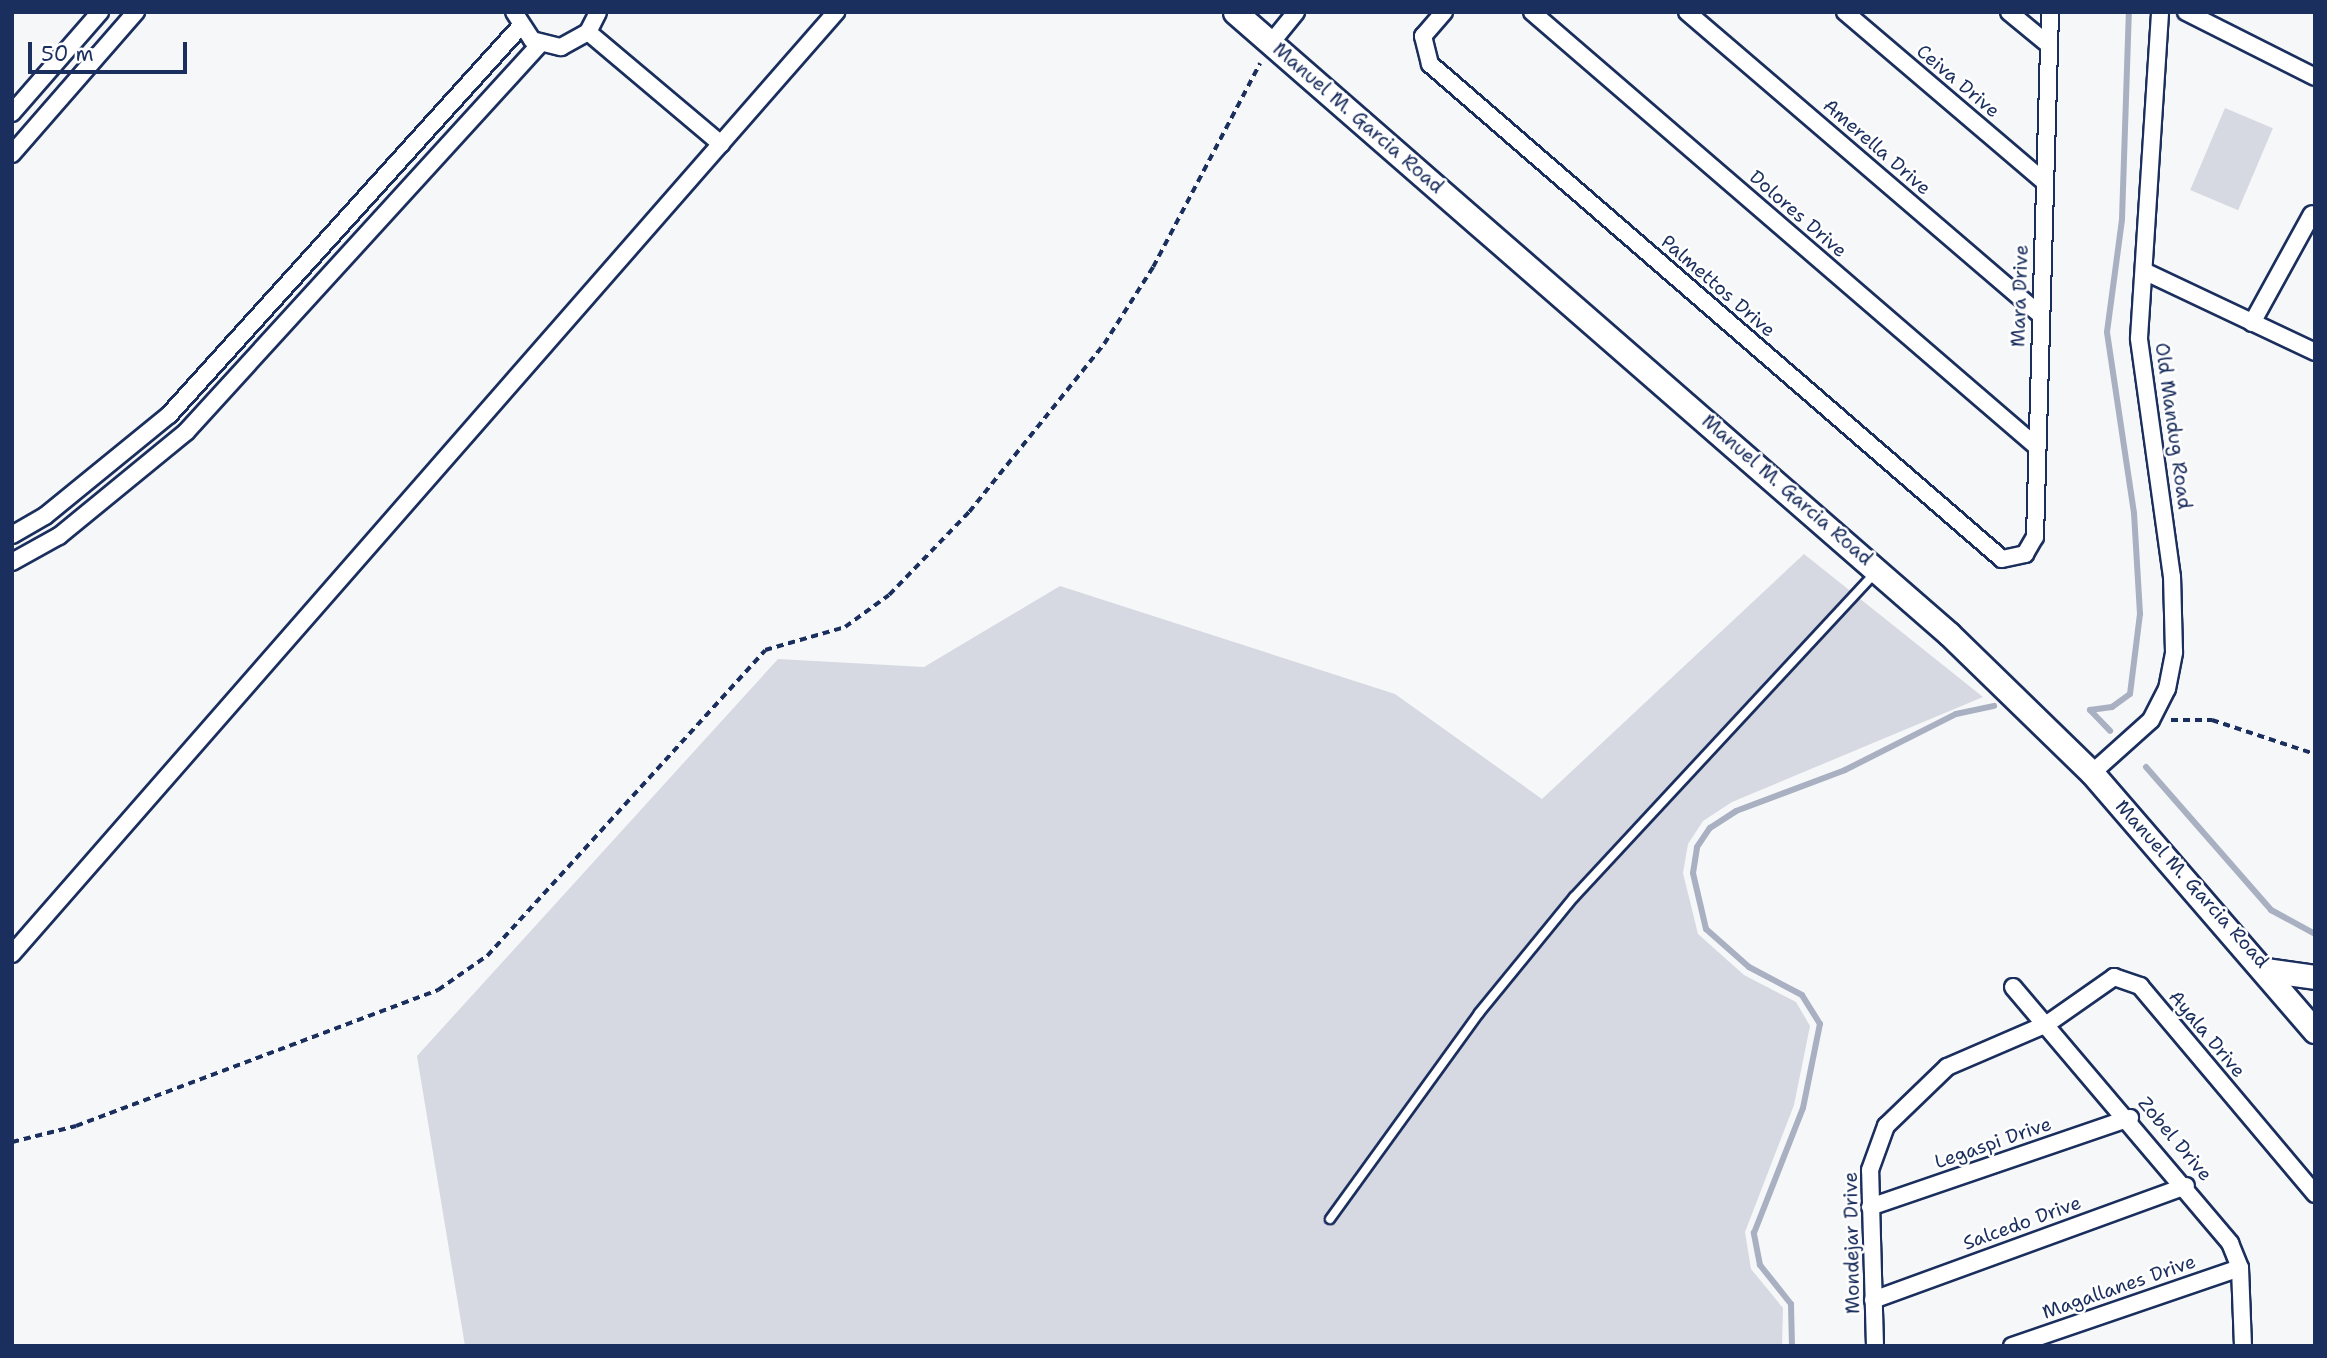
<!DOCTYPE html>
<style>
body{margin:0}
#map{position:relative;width:2327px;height:1358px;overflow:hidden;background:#f6f7f9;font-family:"Shantell Sans",sans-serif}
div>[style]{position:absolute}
.green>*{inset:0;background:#d6d9e2;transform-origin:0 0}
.stream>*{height:6px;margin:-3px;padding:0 3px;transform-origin:3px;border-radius:3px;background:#a9b0c1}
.path>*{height:3.5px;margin-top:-1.75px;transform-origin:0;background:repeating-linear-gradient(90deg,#1b2f5e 0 7px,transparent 0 12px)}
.roads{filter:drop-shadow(2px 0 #1b2f5e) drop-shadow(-2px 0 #1b2f5e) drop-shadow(0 2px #1b2f5e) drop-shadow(0 -2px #1b2f5e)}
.lane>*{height:8px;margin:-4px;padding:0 4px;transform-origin:4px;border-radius:4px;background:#fff}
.street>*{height:16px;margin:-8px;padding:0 8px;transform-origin:8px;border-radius:8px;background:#fff}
.secondary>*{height:23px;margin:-11.5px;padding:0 11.5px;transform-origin:11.5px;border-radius:11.5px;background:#fff}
span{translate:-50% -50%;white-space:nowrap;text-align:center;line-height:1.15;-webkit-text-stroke:5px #fff;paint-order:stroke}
.street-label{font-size:19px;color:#1b2f5e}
.frame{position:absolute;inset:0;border:14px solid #1b2f5e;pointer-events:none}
.scale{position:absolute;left:28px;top:42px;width:159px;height:32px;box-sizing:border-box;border:4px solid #1b2f5e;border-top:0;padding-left:9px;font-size:21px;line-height:24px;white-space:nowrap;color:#1b2f5e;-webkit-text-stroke:5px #fff;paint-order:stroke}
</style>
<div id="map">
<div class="green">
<div style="left:2225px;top:108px;width:52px;height:89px;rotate:23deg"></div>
<div style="clip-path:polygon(1804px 554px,1983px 697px,1732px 802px,1703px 821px,1688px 844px,1683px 873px,1698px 934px,1744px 975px,1796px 1002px,1810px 1026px,1794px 1105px,1745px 1232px,1751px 1269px,1783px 1308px,1782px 1346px,465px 1346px,417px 1056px,778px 659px,924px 667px,1060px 586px,1395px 694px,1542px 799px)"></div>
</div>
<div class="stream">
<div style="left:2090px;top:710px;width:22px;rotate:-8deg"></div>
<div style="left:2112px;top:707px;width:22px;rotate:-36deg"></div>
<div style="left:2130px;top:694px;width:81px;rotate:-82.9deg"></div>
<div style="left:2140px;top:614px;width:101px;rotate:-93.4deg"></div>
<div style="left:2134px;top:513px;width:183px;rotate:-98.5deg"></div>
<div style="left:2107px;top:332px;width:114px;rotate:-82.4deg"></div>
<div style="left:2122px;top:219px;width:207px;rotate:-88.1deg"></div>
<div style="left:2090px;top:710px;width:29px;rotate:46deg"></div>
<div style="left:2146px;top:767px;width:190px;rotate:48.8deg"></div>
<div style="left:2271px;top:910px;width:50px;rotate:28.6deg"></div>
<div style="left:1792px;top:1346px;width:42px;rotate:-91.4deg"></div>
<div style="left:1791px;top:1304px;width:50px;rotate:-128.5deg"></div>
<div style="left:1760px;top:1265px;width:33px;rotate:-101deg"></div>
<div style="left:1754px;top:1233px;width:134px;rotate:-68.6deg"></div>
<div style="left:1803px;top:1108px;width:86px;rotate:-78.6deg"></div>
<div style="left:1820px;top:1024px;width:34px;rotate:-122deg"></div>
<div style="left:1802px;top:995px;width:60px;rotate:-152.2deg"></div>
<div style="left:1749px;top:967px;width:57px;rotate:-138.5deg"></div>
<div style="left:1706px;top:929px;width:57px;rotate:-103.1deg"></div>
<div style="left:1693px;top:873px;width:26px;rotate:-81deg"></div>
<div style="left:1697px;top:847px;width:23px;rotate:-56deg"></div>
<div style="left:1710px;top:828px;width:31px;rotate:-33deg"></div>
<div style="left:1736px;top:811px;width:116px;rotate:-20.6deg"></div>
<div style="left:1845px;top:770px;width:124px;rotate:-26.8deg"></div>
<div style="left:1956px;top:714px;width:39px;rotate:-12deg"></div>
</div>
<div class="path">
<div style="left:2171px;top:720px;width:41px"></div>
<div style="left:2212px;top:720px;width:108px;rotate:18.3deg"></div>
<div style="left:12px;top:1142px;width:66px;rotate:-14deg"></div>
<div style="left:76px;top:1126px;width:387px;rotate:-20.6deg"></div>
<div style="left:438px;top:990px;width:60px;rotate:-34.8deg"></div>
<div style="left:487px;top:956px;width:413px;rotate:-47.7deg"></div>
<div style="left:765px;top:650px;width:83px;rotate:-16deg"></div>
<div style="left:845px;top:627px;width:54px;rotate:-36deg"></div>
<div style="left:889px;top:595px;width:115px;rotate:-46.1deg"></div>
<div style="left:969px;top:512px;width:216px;rotate:-51.2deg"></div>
<div style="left:1104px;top:344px;width:91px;rotate:-57.5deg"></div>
<div style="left:1153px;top:267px;width:230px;rotate:-62.3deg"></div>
</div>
<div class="roads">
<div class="lane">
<div style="left:1330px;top:1219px;width:254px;rotate:-54.1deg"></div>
<div style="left:1479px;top:1013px;width:150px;rotate:-50.7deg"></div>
<div style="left:1574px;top:897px;width:444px;rotate:-47.1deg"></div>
</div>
<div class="street">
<div style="left:514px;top:12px;width:33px;rotate:57deg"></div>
<div style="left:532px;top:40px;width:30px;rotate:14deg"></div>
<div style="left:561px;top:47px;width:31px;rotate:-29deg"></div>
<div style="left:588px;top:32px;width:22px;rotate:-63deg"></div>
<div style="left:1444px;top:12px;width:32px;rotate:131deg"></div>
<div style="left:1423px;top:36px;width:29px;rotate:76deg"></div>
<div style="left:1430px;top:64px;width:756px;rotate:40.87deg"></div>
<div style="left:2002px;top:559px;width:24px;rotate:-12deg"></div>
<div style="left:2025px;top:554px;width:20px;rotate:-60deg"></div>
<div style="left:2035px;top:537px;width:525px;rotate:-88.36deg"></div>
<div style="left:1532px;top:12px;width:667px;rotate:40.74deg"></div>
<div style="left:1687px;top:12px;width:464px;rotate:40.6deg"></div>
<div style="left:1845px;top:12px;width:262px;rotate:40.4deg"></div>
<div style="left:2009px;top:12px;width:52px;rotate:39.5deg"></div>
<div style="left:2186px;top:12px;width:144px;rotate:26.7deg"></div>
<div style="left:588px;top:32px;width:174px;rotate:40.1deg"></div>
<div style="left:1271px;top:43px;width:40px;rotate:-51deg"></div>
<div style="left:12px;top:113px;width:134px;rotate:-48.9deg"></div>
<div style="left:12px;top:154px;width:189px;rotate:-48.9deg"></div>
<div style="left:2148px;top:273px;width:185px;rotate:25.3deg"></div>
<div style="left:2252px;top:323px;width:124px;rotate:-61.2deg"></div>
<div style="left:12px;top:535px;width:38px;rotate:-30deg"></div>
<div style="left:45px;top:516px;width:160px;rotate:-39.2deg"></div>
<div style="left:169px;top:415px;width:523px;rotate:-47.87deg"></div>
<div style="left:12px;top:562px;width:54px;rotate:-29deg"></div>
<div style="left:59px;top:536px;width:164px;rotate:-39.3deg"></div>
<div style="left:186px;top:432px;width:525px;rotate:-47.62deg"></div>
<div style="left:2092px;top:773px;width:79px;rotate:-41.9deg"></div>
<div style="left:2151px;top:720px;width:35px;rotate:-63deg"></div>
<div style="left:2167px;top:689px;width:38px;rotate:-79deg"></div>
<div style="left:2174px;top:652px;width:75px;rotate:-91.5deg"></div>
<div style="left:2172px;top:577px;width:241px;rotate:-97.9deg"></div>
<div style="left:2139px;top:338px;width:327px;rotate:-86.3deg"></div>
<div style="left:12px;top:954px;width:1252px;rotate:-48.82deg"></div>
<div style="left:2013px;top:987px;width:336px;rotate:49.7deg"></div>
<div style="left:2230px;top:1243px;width:27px;rotate:68deg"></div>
<div style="left:2240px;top:1268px;width:78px;rotate:87.8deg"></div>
<div style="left:1870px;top:1207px;width:275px;rotate:-18.9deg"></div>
<div style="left:1873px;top:1300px;width:333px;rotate:-20deg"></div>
<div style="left:1875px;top:1346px;width:176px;rotate:-91.6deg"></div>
<div style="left:1870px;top:1170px;width:47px;rotate:-70deg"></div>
<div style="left:1886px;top:1126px;width:85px;rotate:-44deg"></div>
<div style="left:1947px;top:1067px;width:109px;rotate:-23.3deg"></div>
<div style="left:2047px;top:1024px;width:82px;rotate:-35deg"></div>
<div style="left:2114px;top:977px;width:28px;rotate:19deg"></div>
<div style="left:2140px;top:986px;width:272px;rotate:49.9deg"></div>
<div style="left:2012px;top:1346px;width:241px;rotate:-18.9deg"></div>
</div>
<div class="secondary">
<div style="left:1235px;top:12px;width:947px;rotate:41.06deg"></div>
<div style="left:1949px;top:634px;width:199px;rotate:44.2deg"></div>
<div style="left:2092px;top:773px;width:341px;rotate:49.2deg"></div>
<div style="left:2265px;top:970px;width:50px;rotate:8deg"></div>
</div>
</div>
<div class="street-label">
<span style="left:1958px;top:81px;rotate:40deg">Ceiva Drive</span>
<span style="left:1358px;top:118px;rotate:41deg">Manuel M. Garcia Road</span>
<span style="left:1877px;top:147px;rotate:41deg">Amerella Drive</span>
<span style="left:1798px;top:214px;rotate:41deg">Dolores Drive</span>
<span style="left:1718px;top:286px;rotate:41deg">Palmettos Drive</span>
<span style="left:2020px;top:296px;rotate:-88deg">Mara Drive</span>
<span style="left:2173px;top:426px;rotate:82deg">Old Mandug Road</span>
<span style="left:1787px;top:490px;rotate:41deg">Manuel M. Garcia Road</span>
<span style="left:2192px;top:884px;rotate:48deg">Manuel M. Garcia Road</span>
<span style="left:2207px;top:1034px;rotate:50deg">Ayala Drive</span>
<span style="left:2175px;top:1139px;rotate:50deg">Zobel Drive</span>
<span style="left:1993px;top:1143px;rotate:-19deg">Legaspi Drive</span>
<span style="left:2022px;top:1223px;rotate:-20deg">Salcedo Drive</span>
<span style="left:1852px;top:1243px;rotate:-91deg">Mondejar Drive</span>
<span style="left:2119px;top:1287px;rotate:-19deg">Magallanes Drive</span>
</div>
<div class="frame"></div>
<div class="scale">50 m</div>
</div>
